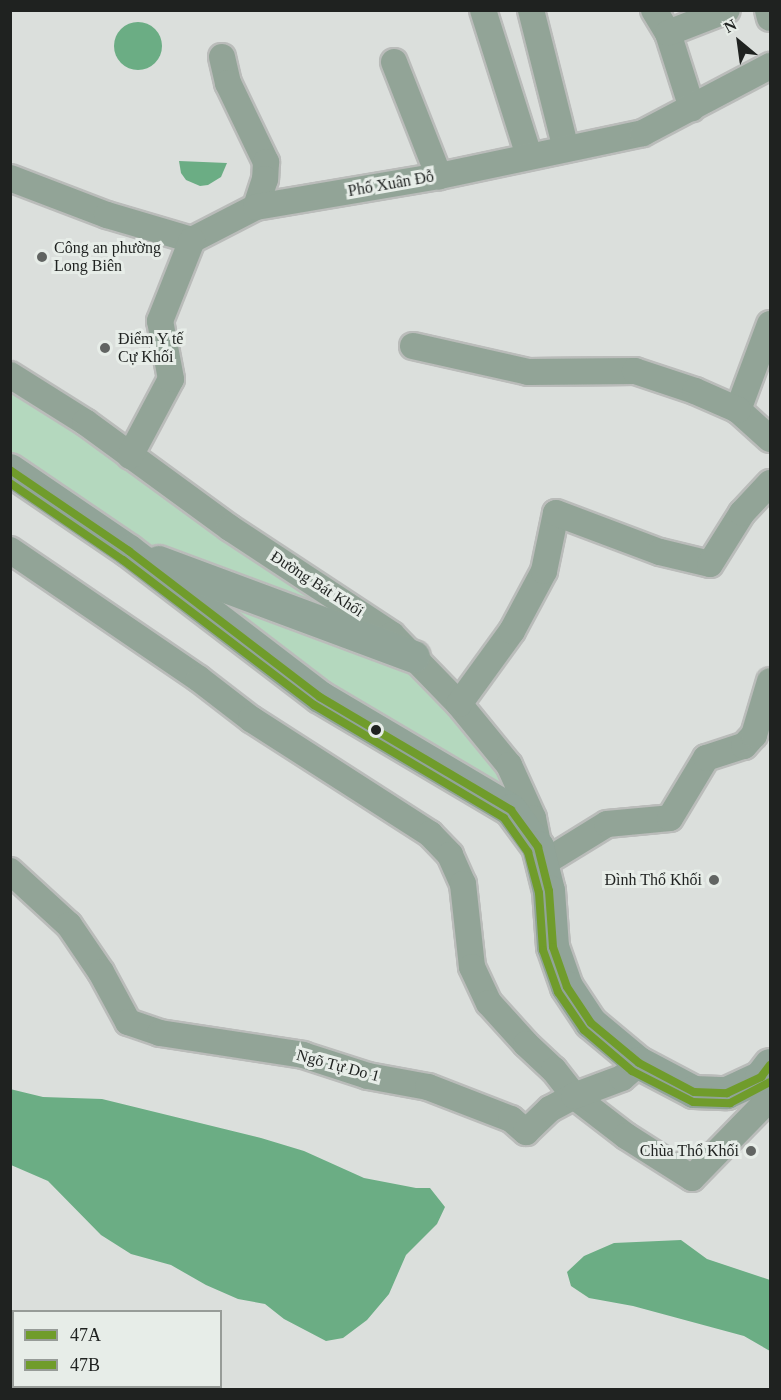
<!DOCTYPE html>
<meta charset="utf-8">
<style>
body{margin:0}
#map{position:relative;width:781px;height:1400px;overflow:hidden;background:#dbdfdc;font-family:"Times New Roman",serif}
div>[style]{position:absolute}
.green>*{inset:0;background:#b4d8be}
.water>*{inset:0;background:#6bad84}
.round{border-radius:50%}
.roads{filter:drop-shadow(2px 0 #babcba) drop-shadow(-2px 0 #babcba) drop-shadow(0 2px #babcba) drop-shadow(0 -2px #babcba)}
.minor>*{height:26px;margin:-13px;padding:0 13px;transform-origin:13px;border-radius:13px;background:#92a497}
.major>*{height:32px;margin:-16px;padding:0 16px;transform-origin:16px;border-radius:16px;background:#91a498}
.bus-1>*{height:8px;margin:-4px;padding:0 4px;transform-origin:4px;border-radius:4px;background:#709c2b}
.bus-2>*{height:8px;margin:-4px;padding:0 4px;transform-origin:4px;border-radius:4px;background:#709c2b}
.dots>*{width:16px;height:16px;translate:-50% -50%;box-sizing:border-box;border:3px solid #e7ede8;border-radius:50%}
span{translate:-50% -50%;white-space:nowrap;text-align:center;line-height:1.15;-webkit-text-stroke:6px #e7ede8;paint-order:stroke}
.street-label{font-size:16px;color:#1f2220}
.poi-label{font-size:16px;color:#1f2220}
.left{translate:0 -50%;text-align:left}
.right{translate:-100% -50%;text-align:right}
.frame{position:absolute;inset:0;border:12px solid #1f2220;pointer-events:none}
.legend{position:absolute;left:12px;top:1310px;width:210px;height:78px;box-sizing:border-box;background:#e7ede8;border:2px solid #979c98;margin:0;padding:8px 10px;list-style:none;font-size:18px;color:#1f2220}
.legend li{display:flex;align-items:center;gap:12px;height:30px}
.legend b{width:30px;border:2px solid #979c98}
.north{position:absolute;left:709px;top:12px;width:60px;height:60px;-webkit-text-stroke:4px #e7ede8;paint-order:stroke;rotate:331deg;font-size:16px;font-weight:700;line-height:24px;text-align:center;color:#1f2220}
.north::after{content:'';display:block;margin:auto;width:21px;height:27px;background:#1f2220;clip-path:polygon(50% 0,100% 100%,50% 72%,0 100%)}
</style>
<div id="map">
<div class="green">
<div style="clip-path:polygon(10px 383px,346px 615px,161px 554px,11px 463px)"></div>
<div style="clip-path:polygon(176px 578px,402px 666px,435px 693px,504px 777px,515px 802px,353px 703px)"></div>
</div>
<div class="water">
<div class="round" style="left:114px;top:22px;width:48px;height:48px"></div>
<div style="clip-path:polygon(179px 161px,227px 163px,221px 177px,208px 185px,200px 186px,186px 180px,181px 173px)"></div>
<div style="clip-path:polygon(10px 1089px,43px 1097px,102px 1099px,261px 1138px,304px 1151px,364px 1178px,416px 1188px,430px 1188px,445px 1207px,437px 1224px,406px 1255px,389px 1294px,367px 1320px,343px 1338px,326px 1341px,284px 1319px,265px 1304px,238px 1299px,206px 1285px,171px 1265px,131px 1254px,101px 1235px,48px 1181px,11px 1165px)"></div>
<div style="clip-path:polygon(681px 1240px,707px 1259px,770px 1280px,770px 1351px,744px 1336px,633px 1306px,589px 1298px,571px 1286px,567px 1272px,584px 1256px,614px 1243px)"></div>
</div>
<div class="roads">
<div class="minor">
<div style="left:483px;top:10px;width:153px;rotate:72.5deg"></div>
<div style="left:531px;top:10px;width:143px;rotate:75.9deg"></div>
<div style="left:654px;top:10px;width:27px;rotate:59deg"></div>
<div style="left:668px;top:33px;width:79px;rotate:72.3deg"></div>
<div style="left:768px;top:10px;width:8px;rotate:76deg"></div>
<div style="left:668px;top:33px;width:63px;rotate:-21.3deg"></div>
<div style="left:222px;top:57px;width:27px;rotate:77deg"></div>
<div style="left:228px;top:83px;width:88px;rotate:64.3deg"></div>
<div style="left:266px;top:162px;width:17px;rotate:93deg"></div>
<div style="left:265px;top:179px;width:29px;rotate:108deg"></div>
<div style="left:394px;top:62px;width:123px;rotate:68.5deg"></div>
<div style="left:10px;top:178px;width:104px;rotate:20.9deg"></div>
<div style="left:107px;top:215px;width:89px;rotate:16.4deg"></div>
<div style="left:192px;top:240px;width:72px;rotate:-27.3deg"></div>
<div style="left:256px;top:207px;width:186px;rotate:-9.6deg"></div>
<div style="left:439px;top:176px;width:208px;rotate:-11.9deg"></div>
<div style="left:643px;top:133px;width:144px;rotate:-27.8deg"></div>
<div style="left:770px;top:324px;width:92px;rotate:110.4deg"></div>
<div style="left:738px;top:410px;width:43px;rotate:42.2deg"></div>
<div style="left:413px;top:346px;width:118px;rotate:12.7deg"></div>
<div style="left:528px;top:372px;width:107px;rotate:-0.5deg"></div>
<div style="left:635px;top:371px;width:63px;rotate:18.4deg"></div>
<div style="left:695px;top:391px;width:47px;rotate:23.8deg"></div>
<div style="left:10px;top:375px;width:89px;rotate:32.1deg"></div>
<div style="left:85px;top:422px;width:180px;rotate:36.2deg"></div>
<div style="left:230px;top:528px;width:194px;rotate:33.4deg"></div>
<div style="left:392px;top:635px;width:96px;rotate:45.8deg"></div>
<div style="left:459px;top:704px;width:79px;rotate:50.7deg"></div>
<div style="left:509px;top:765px;width:58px;rotate:65.6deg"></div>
<div style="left:533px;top:818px;width:47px;rotate:78.9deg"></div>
<div style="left:542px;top:864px;width:76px;rotate:-31.6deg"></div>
<div style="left:607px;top:824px;width:63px;rotate:-5.4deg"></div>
<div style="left:670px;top:818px;width:70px;rotate:-59deg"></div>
<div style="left:706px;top:758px;width:40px;rotate:-18deg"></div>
<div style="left:744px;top:746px;width:15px;rotate:-48deg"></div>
<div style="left:754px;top:735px;width:56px;rotate:-73.5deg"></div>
<div style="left:130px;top:456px;width:87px;rotate:-62deg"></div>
<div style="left:171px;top:379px;width:59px;rotate:-100.7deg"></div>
<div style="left:160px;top:321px;width:87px;rotate:-68.4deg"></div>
<div style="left:10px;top:550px;width:229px;rotate:34.3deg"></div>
<div style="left:199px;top:679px;width:66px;rotate:37.6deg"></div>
<div style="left:251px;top:719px;width:213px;rotate:32.7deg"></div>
<div style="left:430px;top:834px;width:29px;rotate:46deg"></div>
<div style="left:450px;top:855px;width:32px;rotate:66deg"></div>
<div style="left:463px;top:884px;width:83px;rotate:83.8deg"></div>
<div style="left:472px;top:967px;width:40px;rotate:65deg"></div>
<div style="left:489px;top:1003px;width:55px;rotate:47.9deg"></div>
<div style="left:526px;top:1044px;width:38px;rotate:43deg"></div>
<div style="left:554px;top:1070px;width:33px;rotate:52deg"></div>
<div style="left:574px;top:1096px;width:66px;rotate:37.6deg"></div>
<div style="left:626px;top:1136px;width:78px;rotate:32.5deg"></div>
<div style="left:692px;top:1178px;width:112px;rotate:-45.7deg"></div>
<div style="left:459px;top:704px;width:90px;rotate:-54deg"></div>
<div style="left:512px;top:631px;width:68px;rotate:-61.9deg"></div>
<div style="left:544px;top:571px;width:59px;rotate:-78.3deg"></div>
<div style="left:556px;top:513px;width:111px;rotate:20.6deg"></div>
<div style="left:660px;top:552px;width:51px;rotate:13.5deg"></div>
<div style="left:710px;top:564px;width:60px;rotate:-57.9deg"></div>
<div style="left:742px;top:513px;width:41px;rotate:-47deg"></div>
<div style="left:10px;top:871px;width:80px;rotate:42.5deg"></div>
<div style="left:69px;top:925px;width:57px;rotate:55.8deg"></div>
<div style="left:101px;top:972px;width:57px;rotate:61.6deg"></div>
<div style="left:128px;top:1022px;width:34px;rotate:19deg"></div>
<div style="left:160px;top:1033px;width:145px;rotate:8.7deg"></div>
<div style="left:303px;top:1055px;width:68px;rotate:17.9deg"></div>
<div style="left:368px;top:1076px;width:61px;rotate:10.4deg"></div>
<div style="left:428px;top:1087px;width:89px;rotate:21.1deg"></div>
<div style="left:511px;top:1119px;width:20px;rotate:41deg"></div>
<div style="left:526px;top:1132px;width:33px;rotate:-44deg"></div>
<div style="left:550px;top:1109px;width:27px;rotate:-28deg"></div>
<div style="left:574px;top:1096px;width:51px;rotate:-20.6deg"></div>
<div style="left:622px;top:1078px;width:23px;rotate:-41deg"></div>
</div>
<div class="major">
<div style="left:10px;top:470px;width:144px;rotate:34.2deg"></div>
<div style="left:129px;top:551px;width:240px;rotate:37.4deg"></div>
<div style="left:320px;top:697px;width:222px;rotate:30.6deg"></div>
<div style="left:511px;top:810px;width:46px;rotate:53.9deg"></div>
<div style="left:538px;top:847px;width:45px;rotate:76deg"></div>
<div style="left:549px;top:891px;width:56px;rotate:85.9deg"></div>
<div style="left:553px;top:947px;width:42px;rotate:70.7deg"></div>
<div style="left:567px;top:987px;width:43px;rotate:56.3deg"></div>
<div style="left:591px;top:1023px;width:62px;rotate:39.8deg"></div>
<div style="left:639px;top:1063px;width:62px;rotate:27.8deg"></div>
<div style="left:694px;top:1092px;width:33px;rotate:2deg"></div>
<div style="left:727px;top:1093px;width:38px;rotate:-25deg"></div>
<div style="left:761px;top:1077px;width:15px;rotate:-53deg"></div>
<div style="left:159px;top:562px;width:272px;rotate:20.4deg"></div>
</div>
</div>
<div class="bus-1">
<div style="left:10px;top:470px;width:144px;rotate:34.2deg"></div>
<div style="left:129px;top:551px;width:240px;rotate:37.4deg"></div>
<div style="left:320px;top:697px;width:222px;rotate:30.6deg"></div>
<div style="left:511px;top:810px;width:46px;rotate:53.9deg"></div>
<div style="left:538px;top:847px;width:45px;rotate:76deg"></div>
<div style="left:549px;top:891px;width:56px;rotate:85.9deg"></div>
<div style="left:553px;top:947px;width:42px;rotate:70.7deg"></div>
<div style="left:567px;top:987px;width:43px;rotate:56.3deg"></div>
<div style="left:591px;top:1023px;width:62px;rotate:39.8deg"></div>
<div style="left:639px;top:1063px;width:62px;rotate:27.8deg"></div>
<div style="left:694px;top:1092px;width:33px;rotate:2deg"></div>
<div style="left:727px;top:1093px;width:38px;rotate:-25deg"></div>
<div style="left:761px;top:1077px;width:15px;rotate:-53deg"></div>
</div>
<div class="bus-2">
<div style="left:10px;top:483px;width:137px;rotate:34.3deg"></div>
<div style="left:123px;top:560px;width:240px;rotate:37.2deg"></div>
<div style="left:314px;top:705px;width:221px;rotate:30.7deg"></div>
<div style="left:504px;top:818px;width:42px;rotate:54.8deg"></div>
<div style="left:528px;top:852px;width:42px;rotate:75deg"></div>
<div style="left:539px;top:893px;width:57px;rotate:86deg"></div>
<div style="left:543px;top:950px;width:45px;rotate:70.3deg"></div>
<div style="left:558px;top:992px;width:46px;rotate:55.6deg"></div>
<div style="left:584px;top:1030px;width:63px;rotate:40.5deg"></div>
<div style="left:632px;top:1071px;width:68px;rotate:26.9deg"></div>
<div style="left:693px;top:1102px;width:37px;rotate:2deg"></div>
<div style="left:730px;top:1103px;width:45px;rotate:-27.7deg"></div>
</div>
<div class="dots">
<div style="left:42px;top:257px;background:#616462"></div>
<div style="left:105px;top:348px;background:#616462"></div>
<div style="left:376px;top:730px;background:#1f2220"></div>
<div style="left:714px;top:880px;background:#616462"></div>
<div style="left:751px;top:1151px;background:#616462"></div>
</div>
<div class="street-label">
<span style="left:391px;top:184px;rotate:-10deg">Phố Xuân Đỗ</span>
<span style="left:317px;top:584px;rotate:33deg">Đường Bát Khối</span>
<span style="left:338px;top:1066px;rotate:15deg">Ngõ Tự Do 1</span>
</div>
<div class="poi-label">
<span class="left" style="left:54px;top:257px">Công an phường<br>Long Biên</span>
<span class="left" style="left:118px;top:348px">Điểm Y tế<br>Cự Khối</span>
<span class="right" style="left:702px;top:880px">Đình Thổ Khối</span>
<span class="right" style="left:739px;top:1151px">Chùa Thổ Khối</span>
</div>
<div class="frame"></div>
<ul class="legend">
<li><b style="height:8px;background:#709c2b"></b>47A</li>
<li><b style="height:8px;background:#709c2b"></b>47B</li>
</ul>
<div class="north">N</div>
</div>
